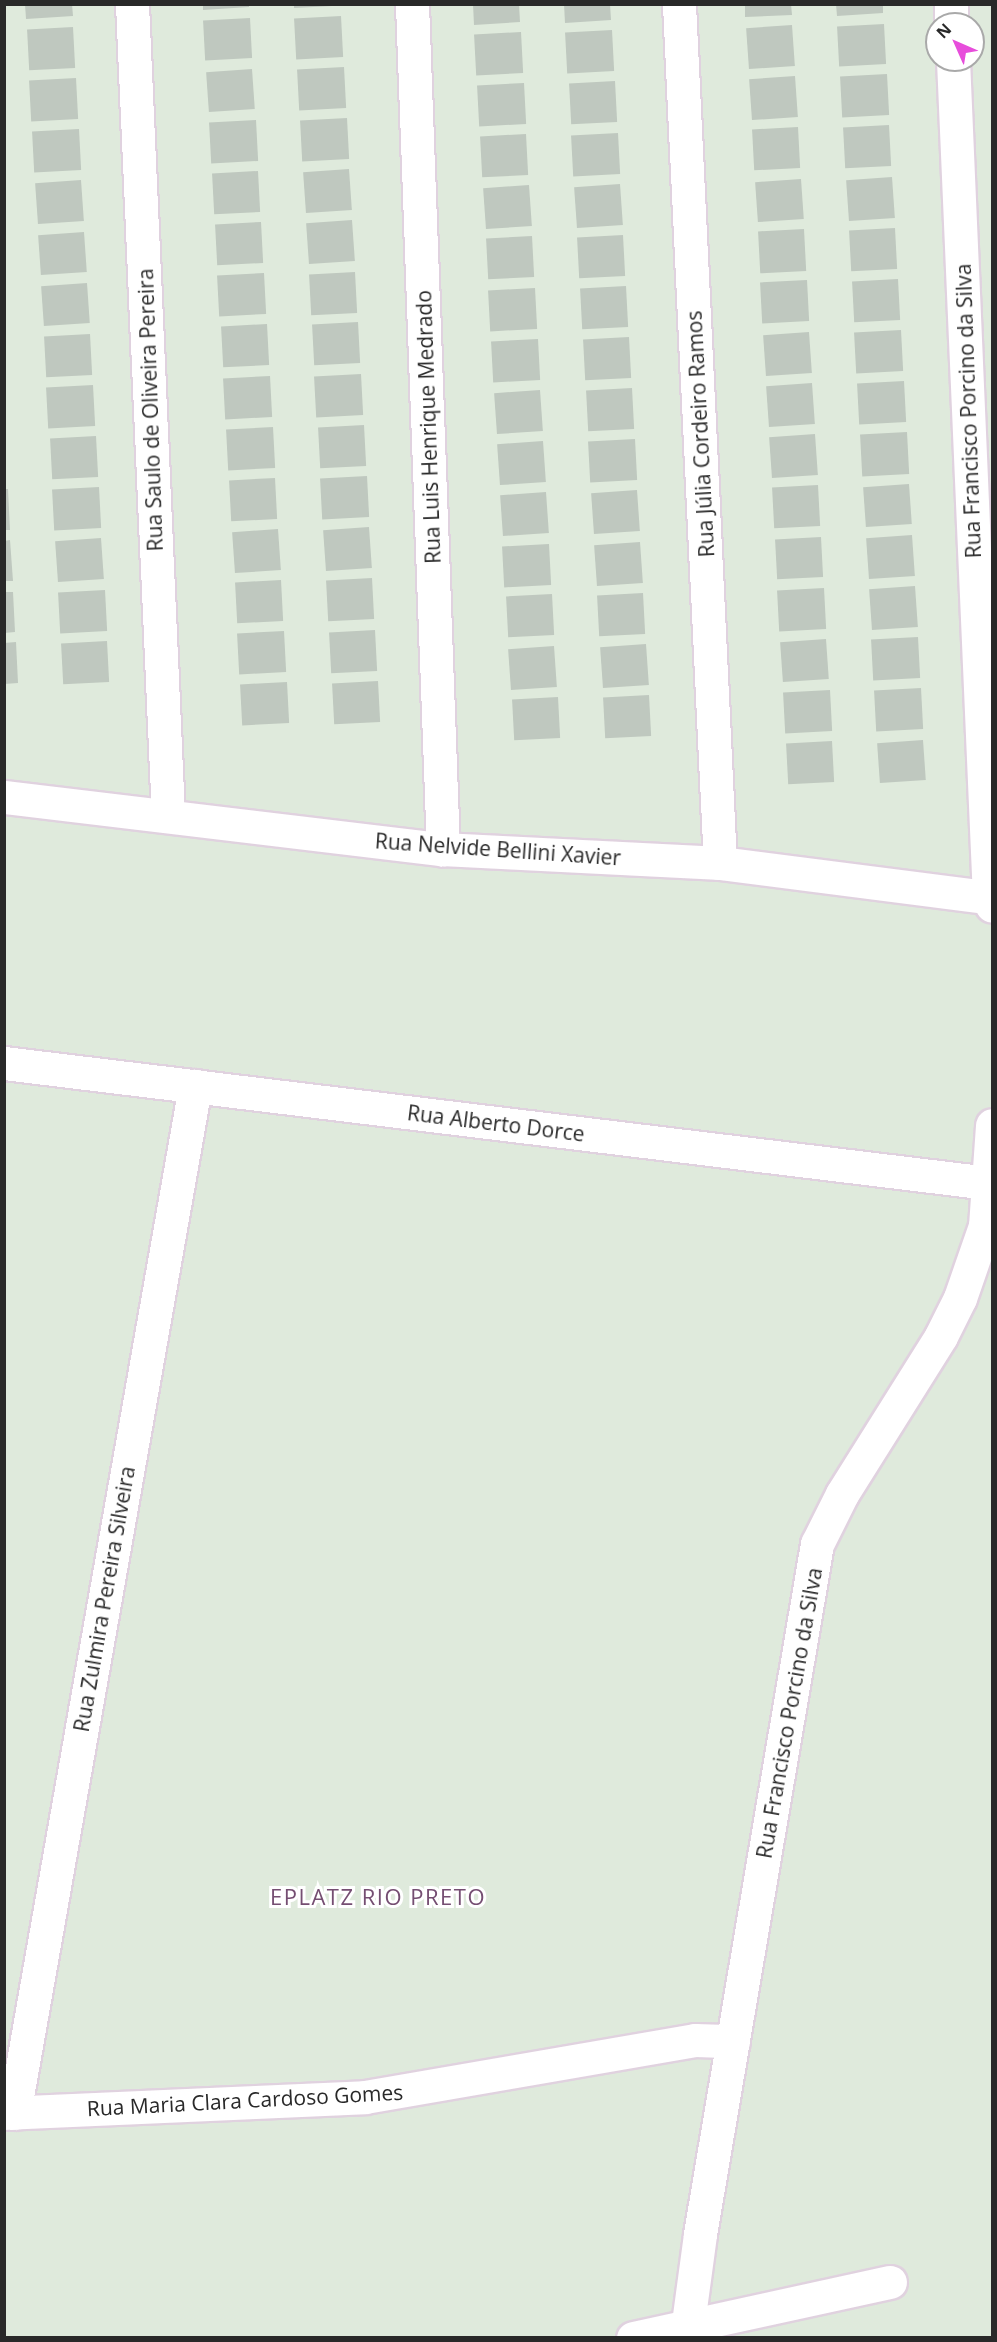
<!DOCTYPE html>
<meta charset="utf-8">
<style>
body{margin:0}
#map{position:relative;width:997px;height:2342px;overflow:hidden;background:#dfeadc;font-family:"Open Sans",sans-serif}
div>[style]{position:absolute}
.building>*{inset:0;background:#bfc8bf;transform-origin:0 0}
.roads{filter:drop-shadow(2px 0 #e0d2df) drop-shadow(-2px 0 #e0d2df) drop-shadow(0 2px #e0d2df) drop-shadow(0 -2px #e0d2df)}
.street>*{height:33px;margin:-16.5px;padding:0 16.5px;transform-origin:16.5px;border-radius:16.5px;background:#fff}
span{translate:-50% -50%;white-space:nowrap;text-align:center;line-height:1.15;-webkit-text-stroke:6px #fff;paint-order:stroke}
.street-label{font-size:21px;color:#292929}
.neighbourhood-label{font-size:22px;color:#754e72;letter-spacing:1.5px}
.frame{position:absolute;inset:0;border:6px solid #292929;pointer-events:none}
.north{position:absolute;left:925px;top:12px;width:60px;height:60px;box-sizing:border-box;background:#fff;border:2px solid #a9a9a9;border-radius:50%;rotate:315deg;font-size:16px;font-weight:700;line-height:24px;text-align:center;color:#292929}
.north::after{content:'';display:block;margin:auto;width:21px;height:27px;background:#e74ddb;clip-path:polygon(50% 0,100% 100%,50% 72%,0 100%)}
</style>
<div id="map">
<div class="building">
<div style="clip-path:polygon(25px 4px,72px 4px,73px 16px,26px 19px)"></div>
<div style="clip-path:polygon(203px 4px,249px 4px,249px 7px,203px 10px)"></div>
<div style="clip-path:polygon(294px 4px,332px 4px,332px 6px,294px 8px)"></div>
<div style="clip-path:polygon(473px 4px,519px 4px,520px 22px,474px 25px)"></div>
<div style="clip-path:polygon(564px 4px,610px 4px,611px 20px,565px 23px)"></div>
<div style="clip-path:polygon(745px 4px,791px 4px,792px 15px,745px 17px)"></div>
<div style="clip-path:polygon(836px 4px,883px 4px,883px 13px,837px 16px)"></div>
<div style="left:341px;top:16px;width:41px;height:47px;rotate:87deg"></div>
<div style="left:250px;top:18px;width:40px;height:47px;rotate:87deg"></div>
<div style="left:884px;top:24px;width:40px;height:47px;rotate:87deg"></div>
<div style="left:792px;top:25px;width:41px;height:46px;rotate:86deg"></div>
<div style="left:73px;top:27px;width:41px;height:46px;rotate:87deg"></div>
<div style="left:612px;top:30px;width:41px;height:47px;rotate:87deg"></div>
<div style="left:521px;top:32px;width:41px;height:47px;rotate:87deg"></div>
<div style="left:344px;top:67px;width:41px;height:47px;rotate:87deg"></div>
<div style="left:252px;top:69px;width:40px;height:46px;rotate:86deg"></div>
<div style="left:887px;top:74px;width:41px;height:47px;rotate:87deg"></div>
<div style="left:795px;top:76px;width:41px;height:46px;rotate:86deg"></div>
<div style="left:76px;top:78px;width:41px;height:47px;rotate:87deg"></div>
<div style="left:615px;top:81px;width:41px;height:46px;rotate:87deg"></div>
<div style="left:524px;top:83px;width:41px;height:47px;rotate:87deg"></div>
<div style="left:347px;top:118px;width:41px;height:47px;rotate:87deg"></div>
<div style="left:256px;top:120px;width:41px;height:47px;rotate:87deg"></div>
<div style="left:889px;top:125px;width:41px;height:46px;rotate:87deg"></div>
<div style="left:798px;top:127px;width:41px;height:46px;rotate:87deg"></div>
<div style="left:79px;top:129px;width:41px;height:47px;rotate:87deg"></div>
<div style="left:618px;top:133px;width:41px;height:47px;rotate:87deg"></div>
<div style="left:526px;top:134px;width:41px;height:46px;rotate:87deg"></div>
<div style="left:349px;top:169px;width:41px;height:46px;rotate:86deg"></div>
<div style="left:258px;top:171px;width:41px;height:46px;rotate:87deg"></div>
<div style="left:892px;top:177px;width:41px;height:46px;rotate:86deg"></div>
<div style="left:801px;top:179px;width:40px;height:46px;rotate:86deg"></div>
<div style="left:81px;top:180px;width:41px;height:46px;rotate:86deg"></div>
<div style="left:620px;top:184px;width:41px;height:46px;rotate:86deg"></div>
<div style="left:529px;top:185px;width:41px;height:46px;rotate:86deg"></div>
<div style="left:352px;top:220px;width:41px;height:46px;rotate:86deg"></div>
<div style="left:261px;top:222px;width:41px;height:46px;rotate:87deg"></div>
<div style="left:895px;top:228px;width:41px;height:46px;rotate:87deg"></div>
<div style="left:804px;top:229px;width:42px;height:46px;rotate:87deg"></div>
<div style="left:84px;top:232px;width:40px;height:46px;rotate:86deg"></div>
<div style="left:623px;top:235px;width:41px;height:46px;rotate:87deg"></div>
<div style="left:532px;top:236px;width:41px;height:46px;rotate:87deg"></div>
<div style="left:355px;top:272px;width:41px;height:46px;rotate:87deg"></div>
<div style="left:264px;top:273px;width:41px;height:47px;rotate:87deg"></div>
<div style="left:898px;top:279px;width:41px;height:46px;rotate:87deg"></div>
<div style="left:807px;top:280px;width:41px;height:47px;rotate:87deg"></div>
<div style="left:87px;top:283px;width:40px;height:46px;rotate:86deg"></div>
<div style="left:626px;top:286px;width:41px;height:46px;rotate:87deg"></div>
<div style="left:535px;top:288px;width:41px;height:47px;rotate:87deg"></div>
<div style="left:358px;top:322px;width:41px;height:46px;rotate:87deg"></div>
<div style="left:267px;top:324px;width:41px;height:46px;rotate:87deg"></div>
<div style="left:901px;top:330px;width:41px;height:47px;rotate:87deg"></div>
<div style="left:809px;top:332px;width:41px;height:46px;rotate:86deg"></div>
<div style="left:90px;top:334px;width:41px;height:46px;rotate:87deg"></div>
<div style="left:629px;top:337px;width:41px;height:46px;rotate:87deg"></div>
<div style="left:538px;top:339px;width:41px;height:47px;rotate:87deg"></div>
<div style="left:361px;top:374px;width:41px;height:47px;rotate:87deg"></div>
<div style="left:270px;top:376px;width:41px;height:47px;rotate:87deg"></div>
<div style="left:904px;top:381px;width:41px;height:47px;rotate:87deg"></div>
<div style="left:812px;top:383px;width:41px;height:46px;rotate:86deg"></div>
<div style="left:93px;top:385px;width:41px;height:47px;rotate:87deg"></div>
<div style="left:632px;top:388px;width:41px;height:46px;rotate:87deg"></div>
<div style="left:540px;top:390px;width:41px;height:46px;rotate:86deg"></div>
<div style="left:364px;top:425px;width:41px;height:46px;rotate:87deg"></div>
<div style="left:273px;top:427px;width:41px;height:47px;rotate:87deg"></div>
<div style="left:907px;top:432px;width:42px;height:47px;rotate:87deg"></div>
<div style="left:815px;top:434px;width:41px;height:46px;rotate:86deg"></div>
<div style="left:96px;top:436px;width:41px;height:46px;rotate:87deg"></div>
<div style="left:635px;top:439px;width:41px;height:47px;rotate:87deg"></div>
<div style="left:543px;top:441px;width:41px;height:46px;rotate:86deg"></div>
<div style="left:367px;top:476px;width:41px;height:47px;rotate:87deg"></div>
<div style="left:275px;top:478px;width:41px;height:46px;rotate:87deg"></div>
<div style="left:909px;top:484px;width:40px;height:46px;rotate:86deg"></div>
<div style="left:818px;top:485px;width:41px;height:46px;rotate:87deg"></div>
<div style="left:99px;top:487px;width:41px;height:47px;rotate:87deg"></div>
<div style="clip-path:polygon(4px 489px,8px 489px,10px 530px,4px 530px)"></div>
<div style="left:637px;top:490px;width:41px;height:46px;rotate:86deg"></div>
<div style="left:546px;top:492px;width:41px;height:46px;rotate:86deg"></div>
<div style="left:369px;top:527px;width:41px;height:46px;rotate:86deg"></div>
<div style="left:278px;top:529px;width:41px;height:46px;rotate:86deg"></div>
<div style="left:912px;top:535px;width:41px;height:46px;rotate:86deg"></div>
<div style="left:821px;top:537px;width:40px;height:46px;rotate:87deg"></div>
<div style="left:101px;top:538px;width:41px;height:46px;rotate:86deg"></div>
<div style="clip-path:polygon(10px 540px,13px 581px,4px 581px,4px 541px)"></div>
<div style="left:640px;top:542px;width:41px;height:46px;rotate:86deg"></div>
<div style="left:549px;top:544px;width:41px;height:47px;rotate:87deg"></div>
<div style="left:372px;top:578px;width:41px;height:46px;rotate:87deg"></div>
<div style="left:281px;top:580px;width:41px;height:46px;rotate:87deg"></div>
<div style="left:915px;top:586px;width:41px;height:46px;rotate:86deg"></div>
<div style="left:824px;top:588px;width:41px;height:47px;rotate:87deg"></div>
<div style="left:105px;top:590px;width:41px;height:47px;rotate:87deg"></div>
<div style="clip-path:polygon(4px 592px,13px 592px,15px 632px,4px 633px)"></div>
<div style="left:643px;top:593px;width:41px;height:46px;rotate:87deg"></div>
<div style="left:552px;top:594px;width:41px;height:46px;rotate:87deg"></div>
<div style="left:375px;top:630px;width:41px;height:46px;rotate:87deg"></div>
<div style="left:284px;top:631px;width:41px;height:47px;rotate:87deg"></div>
<div style="left:918px;top:637px;width:41px;height:47px;rotate:87deg"></div>
<div style="left:826px;top:639px;width:40px;height:46px;rotate:86deg"></div>
<div style="left:107px;top:641px;width:41px;height:46px;rotate:87deg"></div>
<div style="clip-path:polygon(16px 642px,18px 683px,4px 684px,4px 643px)"></div>
<div style="left:646px;top:644px;width:41px;height:46px;rotate:86deg"></div>
<div style="left:554px;top:646px;width:41px;height:46px;rotate:86deg"></div>
<div style="left:378px;top:681px;width:41px;height:46px;rotate:87deg"></div>
<div style="left:287px;top:682px;width:41px;height:47px;rotate:87deg"></div>
<div style="left:921px;top:688px;width:41px;height:47px;rotate:87deg"></div>
<div style="left:830px;top:690px;width:41px;height:47px;rotate:87deg"></div>
<div style="left:649px;top:695px;width:41px;height:46px;rotate:87deg"></div>
<div style="left:558px;top:697px;width:41px;height:46px;rotate:87deg"></div>
<div style="left:923px;top:740px;width:40px;height:46px;rotate:86deg"></div>
<div style="left:832px;top:741px;width:41px;height:46px;rotate:87deg"></div>
</div>
<div class="roads">
<div class="street">
<div style="left:132px;top:4px;width:813px;rotate:87.46deg"></div>
<div style="left:412px;top:4px;width:846px;rotate:87.9deg"></div>
<div style="left:679px;top:4px;width:860px;rotate:87.27deg"></div>
<div style="left:951px;top:4px;width:20px;rotate:90deg"></div>
<div style="left:953px;top:60px;width:838px;rotate:87.54deg"></div>
<div style="left:989px;top:897px;width:9px;rotate:72deg"></div>
<div style="left:4px;top:797px;width:442px;rotate:6.8deg"></div>
<div style="left:443px;top:849px;width:277px;rotate:2.9deg"></div>
<div style="left:720px;top:863px;width:274px;rotate:7.3deg"></div>
<div style="left:4px;top:1063px;width:991px;rotate:6.95deg"></div>
<div style="left:4px;top:2113px;width:361px;rotate:-2.5deg"></div>
<div style="left:365px;top:2097px;width:335px;rotate:-9.8deg"></div>
<div style="left:695px;top:2040px;width:38px;rotate:2deg"></div>
<div style="left:14px;top:2113px;width:1043px;rotate:-80deg"></div>
<div style="left:633px;top:2338px;width:263px;rotate:-12.3deg"></div>
<div style="left:686px;top:2338px;width:105px;rotate:-82.3deg"></div>
<div style="left:700px;top:2234px;width:700px;rotate:-80.38deg"></div>
<div style="left:817px;top:1544px;width:56px;rotate:-63.4deg"></div>
<div style="left:842px;top:1494px;width:186px;rotate:-57.9deg"></div>
<div style="left:941px;top:1336px;width:42px;rotate:-63.4deg"></div>
<div style="left:960px;top:1298px;width:76px;rotate:-70.9deg"></div>
<div style="left:985px;top:1226px;width:101px;rotate:-86deg"></div>
</div>
</div>
<div class="street-label">
<span style="left:150px;top:410px;rotate:-92deg">Rua Saulo de Oliveira Pereira</span>
<span style="left:968px;top:411px;rotate:-92deg">Rua Francisco Porcino da Silva</span>
<span style="left:428px;top:427px;rotate:-92deg">Rua Luis Henrique Medrado</span>
<span style="left:700px;top:434px;rotate:-93deg">Rua Júlia Cordeiro Ramos</span>
<span style="left:498px;top:849px;rotate:4deg">Rua Nelvide Bellini Xavier</span>
<span style="left:496px;top:1123px;rotate:7deg">Rua Alberto Dorce</span>
<span style="left:104px;top:1599px;rotate:-80deg">Rua Zulmira Pereira Silveira</span>
<span style="left:789px;top:1713px;rotate:-80deg">Rua Francisco Porcino da Silva</span>
<span style="left:245px;top:2100px;rotate:-3deg">Rua Maria Clara Cardoso Gomes</span>
</div>
<div class="neighbourhood-label">
<span style="left:378px;top:1897px">EPLATZ RIO PRETO</span>
</div>
<div class="frame"></div>
<div class="north">N</div>
</div>
